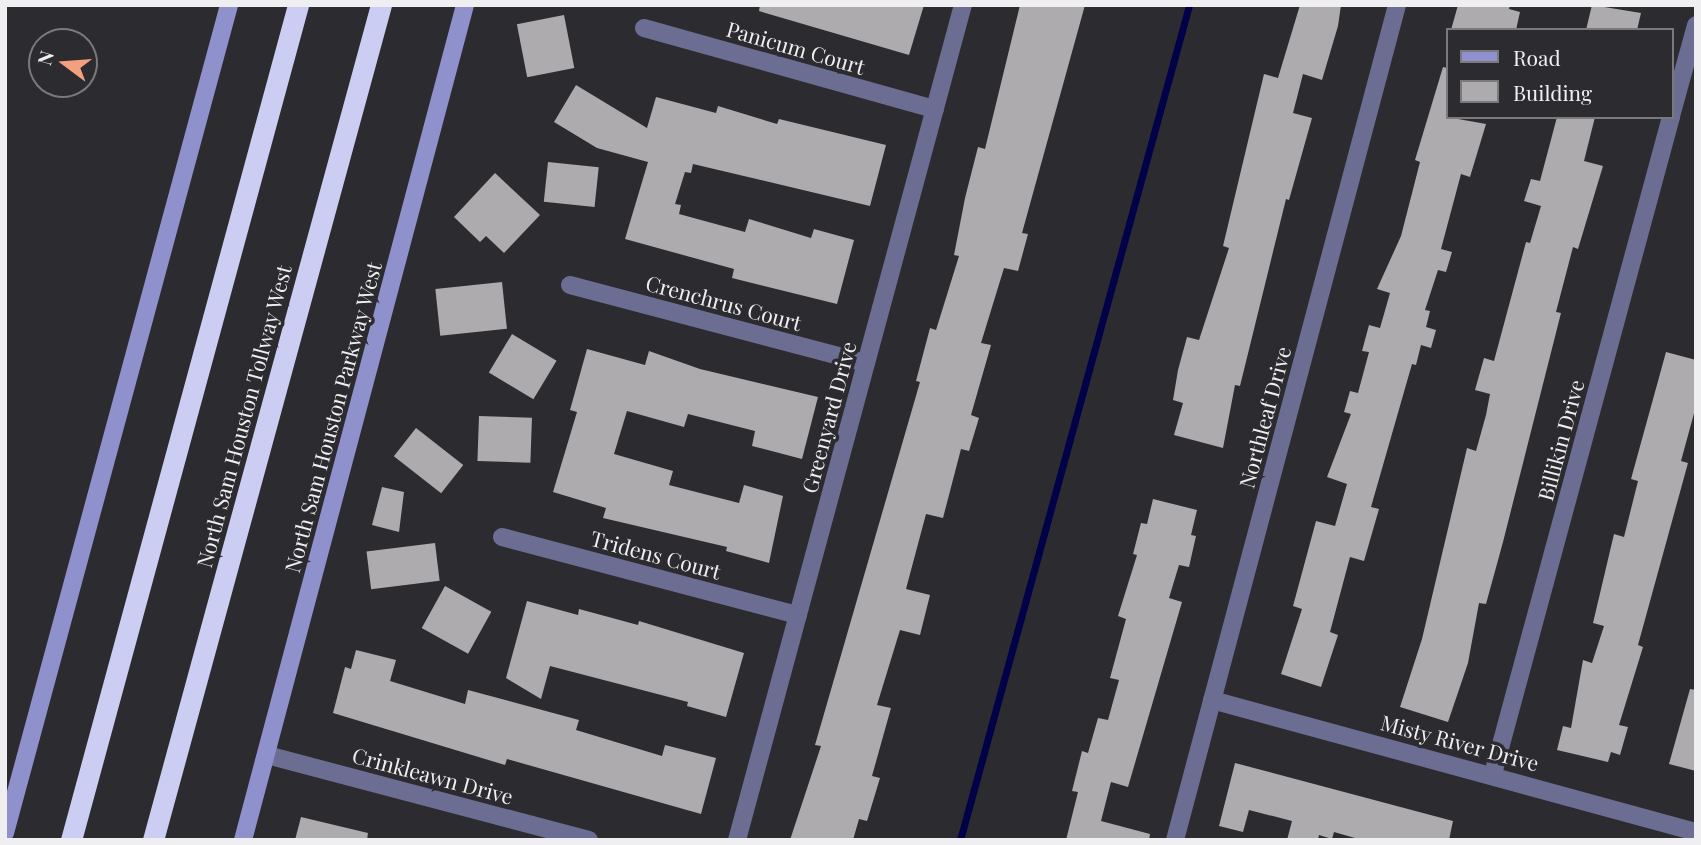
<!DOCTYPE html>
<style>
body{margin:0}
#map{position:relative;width:1701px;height:845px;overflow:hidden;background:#2c2b2f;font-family:"Playfair Display",serif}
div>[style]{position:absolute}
.stream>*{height:7px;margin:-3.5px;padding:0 3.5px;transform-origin:3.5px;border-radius:3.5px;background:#000148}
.building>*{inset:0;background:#aeabaf;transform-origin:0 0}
.minor>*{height:18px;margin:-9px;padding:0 9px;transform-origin:9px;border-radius:9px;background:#6b6d92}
.secondary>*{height:18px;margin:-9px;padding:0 9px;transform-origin:9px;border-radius:9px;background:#8f91cc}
.motorway>*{height:21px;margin:-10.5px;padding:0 10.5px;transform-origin:10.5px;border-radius:10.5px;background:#cbcdf2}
span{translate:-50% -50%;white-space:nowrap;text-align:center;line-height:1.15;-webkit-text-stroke:7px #2c2b2f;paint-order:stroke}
.street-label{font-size:21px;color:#efeef0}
.frame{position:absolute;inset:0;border:7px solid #efeef0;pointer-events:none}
.legend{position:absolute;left:1446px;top:28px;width:228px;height:91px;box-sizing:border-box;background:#2c2b2f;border:2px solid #7a797c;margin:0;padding:9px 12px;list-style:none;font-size:21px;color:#efeef0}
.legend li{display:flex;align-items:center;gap:14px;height:35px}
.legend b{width:35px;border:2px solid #7a797c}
.north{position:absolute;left:28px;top:28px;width:70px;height:70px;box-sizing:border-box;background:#2c2b2f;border:2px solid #7a797c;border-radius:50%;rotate:286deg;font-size:19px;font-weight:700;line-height:28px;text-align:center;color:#efeef0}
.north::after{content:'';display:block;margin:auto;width:24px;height:32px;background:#f2a080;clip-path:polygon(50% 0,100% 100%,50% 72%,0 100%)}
</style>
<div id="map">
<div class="stream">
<div style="left:960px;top:840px;width:866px;rotate:-74.66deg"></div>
</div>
<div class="building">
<div style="clip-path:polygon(760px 5px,924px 5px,909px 55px,759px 11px)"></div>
<div style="clip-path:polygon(1020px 5px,1085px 5px,1022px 233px,1028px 234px,1018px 271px,1004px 268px,981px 343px,991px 345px,971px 415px,979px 418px,969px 451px,961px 449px,943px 518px,926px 514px,906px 589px,930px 595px,920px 635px,900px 630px,877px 705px,891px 708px,872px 776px,880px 778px,867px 821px,859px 819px,853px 840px,790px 840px,821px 746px,815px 745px,920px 382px,916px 381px,930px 328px,936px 330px,959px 256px,954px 255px,965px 198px,978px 147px,985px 149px)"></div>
<div style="clip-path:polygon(1300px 5px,1341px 5px,1338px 26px,1322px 80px,1303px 74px,1293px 113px,1312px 118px,1289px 200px,1286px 199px,1240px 386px,1235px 385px,1223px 448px,1174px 435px,1183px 403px,1173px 400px,1178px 370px,1187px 337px,1199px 340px,1229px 248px,1223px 246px,1264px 74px,1278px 78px)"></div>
<div style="clip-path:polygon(1458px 5px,1510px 5px,1509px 9px,1520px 12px,1516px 30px,1451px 30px)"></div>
<div style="clip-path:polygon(1592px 5px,1641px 13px,1637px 30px,1586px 30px)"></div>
<div style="left:564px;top:15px;width:54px;height:48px;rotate:79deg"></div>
<div style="clip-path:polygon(1443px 67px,1447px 68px,1447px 117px,1486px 124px,1470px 177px,1461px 174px,1441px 249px,1452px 252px,1446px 272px,1438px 270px,1425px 310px,1430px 311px,1426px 327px,1436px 330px,1431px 348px,1421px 345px,1416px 365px,1412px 364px,1371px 507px,1379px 509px,1364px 561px,1350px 557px,1330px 632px,1338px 635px,1321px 687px,1281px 674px,1302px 609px,1293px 606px,1316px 521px,1335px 526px,1347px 484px,1327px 477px,1351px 414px,1344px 412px,1350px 391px,1358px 393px,1369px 352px,1362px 351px,1369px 325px,1380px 328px,1390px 293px,1377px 289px,1401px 236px,1420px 162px,1415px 160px)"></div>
<div style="clip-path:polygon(576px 85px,647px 128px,656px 97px,716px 113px,718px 106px,777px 124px,779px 119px,886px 145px,870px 206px,693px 164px,691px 173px,685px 172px,675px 204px,681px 205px,679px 214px,745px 232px,749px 219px,811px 238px,814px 229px,854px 240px,837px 304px,732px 278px,734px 269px,625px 239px,648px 162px,597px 148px,554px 122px)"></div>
<div style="clip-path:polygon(1557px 117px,1595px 117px,1584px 161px,1603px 166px,1578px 249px,1573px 247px,1556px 312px,1561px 313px,1503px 542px,1486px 604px,1479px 603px,1468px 663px,1448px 722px,1400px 707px,1422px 639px,1467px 448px,1476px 451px,1486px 415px,1490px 394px,1475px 390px,1484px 358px,1494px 361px,1526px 242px,1530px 243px,1541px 206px,1524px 201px,1531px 179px,1540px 181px)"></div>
<div style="left:548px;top:162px;width:51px;height:40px;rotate:6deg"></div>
<div style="clip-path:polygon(495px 173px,540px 215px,504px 253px,486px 236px,480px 242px,454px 217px)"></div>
<div style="left:502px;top:282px;width:47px;height:67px;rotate:84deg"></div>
<div style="left:512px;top:334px;width:52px;height:45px;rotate:31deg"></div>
<div style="clip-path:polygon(587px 349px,645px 365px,649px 351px,700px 369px,818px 397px,802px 459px,752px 446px,755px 431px,688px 414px,684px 427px,627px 411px,614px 454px,673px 471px,669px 485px,739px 503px,744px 485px,783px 496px,769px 563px,726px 551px,727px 547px,603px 518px,606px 508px,553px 492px,577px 412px,570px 410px)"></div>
<div style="clip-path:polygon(1666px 352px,1696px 360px,1696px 406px,1681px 461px,1688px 463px,1638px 645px,1643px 647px,1619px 725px,1628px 727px,1620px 755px,1611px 752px,1608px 762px,1557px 750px,1563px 726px,1571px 728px,1583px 660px,1592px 663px,1604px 626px,1593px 623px,1614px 534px,1624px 537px,1638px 481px,1631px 479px)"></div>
<div style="left:479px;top:416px;width:53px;height:45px;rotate:2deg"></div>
<div style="left:416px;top:428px;width:60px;height:36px;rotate:38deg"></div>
<div style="clip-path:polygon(382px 487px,404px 492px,399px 532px,372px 525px)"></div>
<div style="clip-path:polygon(1153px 499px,1197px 510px,1191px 535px,1196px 536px,1189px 567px,1179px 565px,1169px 598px,1182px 602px,1128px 787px,1111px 782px,1101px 821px,1150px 834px,1149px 840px,1066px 840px,1078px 792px,1072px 791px,1082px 751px,1088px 753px,1098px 718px,1108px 720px,1119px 680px,1110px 678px,1126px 619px,1118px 616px,1137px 555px,1133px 554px,1141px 523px,1147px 524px)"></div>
<div style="left:435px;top:543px;width:38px;height:69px;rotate:83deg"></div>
<div style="left:445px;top:586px;width:53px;height:48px;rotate:29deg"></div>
<div style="clip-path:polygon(527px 601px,578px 615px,579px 609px,638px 625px,639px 621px,744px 653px,726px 717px,687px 706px,688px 702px,550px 666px,541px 699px,506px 678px)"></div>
<div style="clip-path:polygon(356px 650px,396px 660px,390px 681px,465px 704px,468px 690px,579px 720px,576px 730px,662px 756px,665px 745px,716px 758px,701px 814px,507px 759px,505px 765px,333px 713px,345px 667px,351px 669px)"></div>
<div style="clip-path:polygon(1690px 689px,1696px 690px,1696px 771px,1669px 764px)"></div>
<div style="clip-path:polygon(1235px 763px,1453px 821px,1449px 840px,1362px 840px,1334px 832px,1332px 839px,1319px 835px,1318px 840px,1287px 840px,1292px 821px,1249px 810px,1243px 832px,1219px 826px)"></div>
<div style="clip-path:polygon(301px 817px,368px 833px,367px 840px,295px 840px)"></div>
</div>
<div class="minor">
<div style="left:644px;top:28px;width:302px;rotate:15.6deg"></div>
<div style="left:1671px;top:116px;width:94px;rotate:-74.6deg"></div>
<div style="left:570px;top:285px;width:306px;rotate:14.8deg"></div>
<div style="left:502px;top:537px;width:306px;rotate:14.8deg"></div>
<div style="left:1212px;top:700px;width:502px;rotate:15.26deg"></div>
<div style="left:267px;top:755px;width:333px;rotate:14.8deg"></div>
<div style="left:1493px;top:774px;width:681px;rotate:-74.84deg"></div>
<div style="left:737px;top:840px;width:865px;rotate:-74.86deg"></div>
<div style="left:1175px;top:840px;width:864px;rotate:-75.11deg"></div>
</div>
<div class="secondary">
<div style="left:5px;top:833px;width:858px;rotate:-74.86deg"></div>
<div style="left:243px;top:840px;width:864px;rotate:-75.11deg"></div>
</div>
<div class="motorway">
<div style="left:71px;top:840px;width:865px;rotate:-74.79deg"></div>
<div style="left:153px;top:840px;width:866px;rotate:-74.73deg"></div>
</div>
<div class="street-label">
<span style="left:796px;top:47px;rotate:16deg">Panicum Court</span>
<span style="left:724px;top:302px;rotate:15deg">Crenchrus Court</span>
<span style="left:243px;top:416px;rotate:-75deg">North Sam Houston Tollway West</span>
<span style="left:332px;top:417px;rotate:-75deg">North Sam Houston Parkway West</span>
<span style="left:828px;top:417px;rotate:-75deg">Greenyard Drive</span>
<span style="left:1264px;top:417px;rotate:-75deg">Northleaf Drive</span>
<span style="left:1560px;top:440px;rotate:-75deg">Billikin Drive</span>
<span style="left:656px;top:554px;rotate:15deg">Tridens Court</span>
<span style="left:1460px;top:742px;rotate:15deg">Misty River Drive</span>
<span style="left:433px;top:775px;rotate:15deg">Crinkleawn Drive</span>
</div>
<div class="frame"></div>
<ul class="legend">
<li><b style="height:9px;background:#8f91cc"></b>Road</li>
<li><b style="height:19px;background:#aeabaf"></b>Building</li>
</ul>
<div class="north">N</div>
</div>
